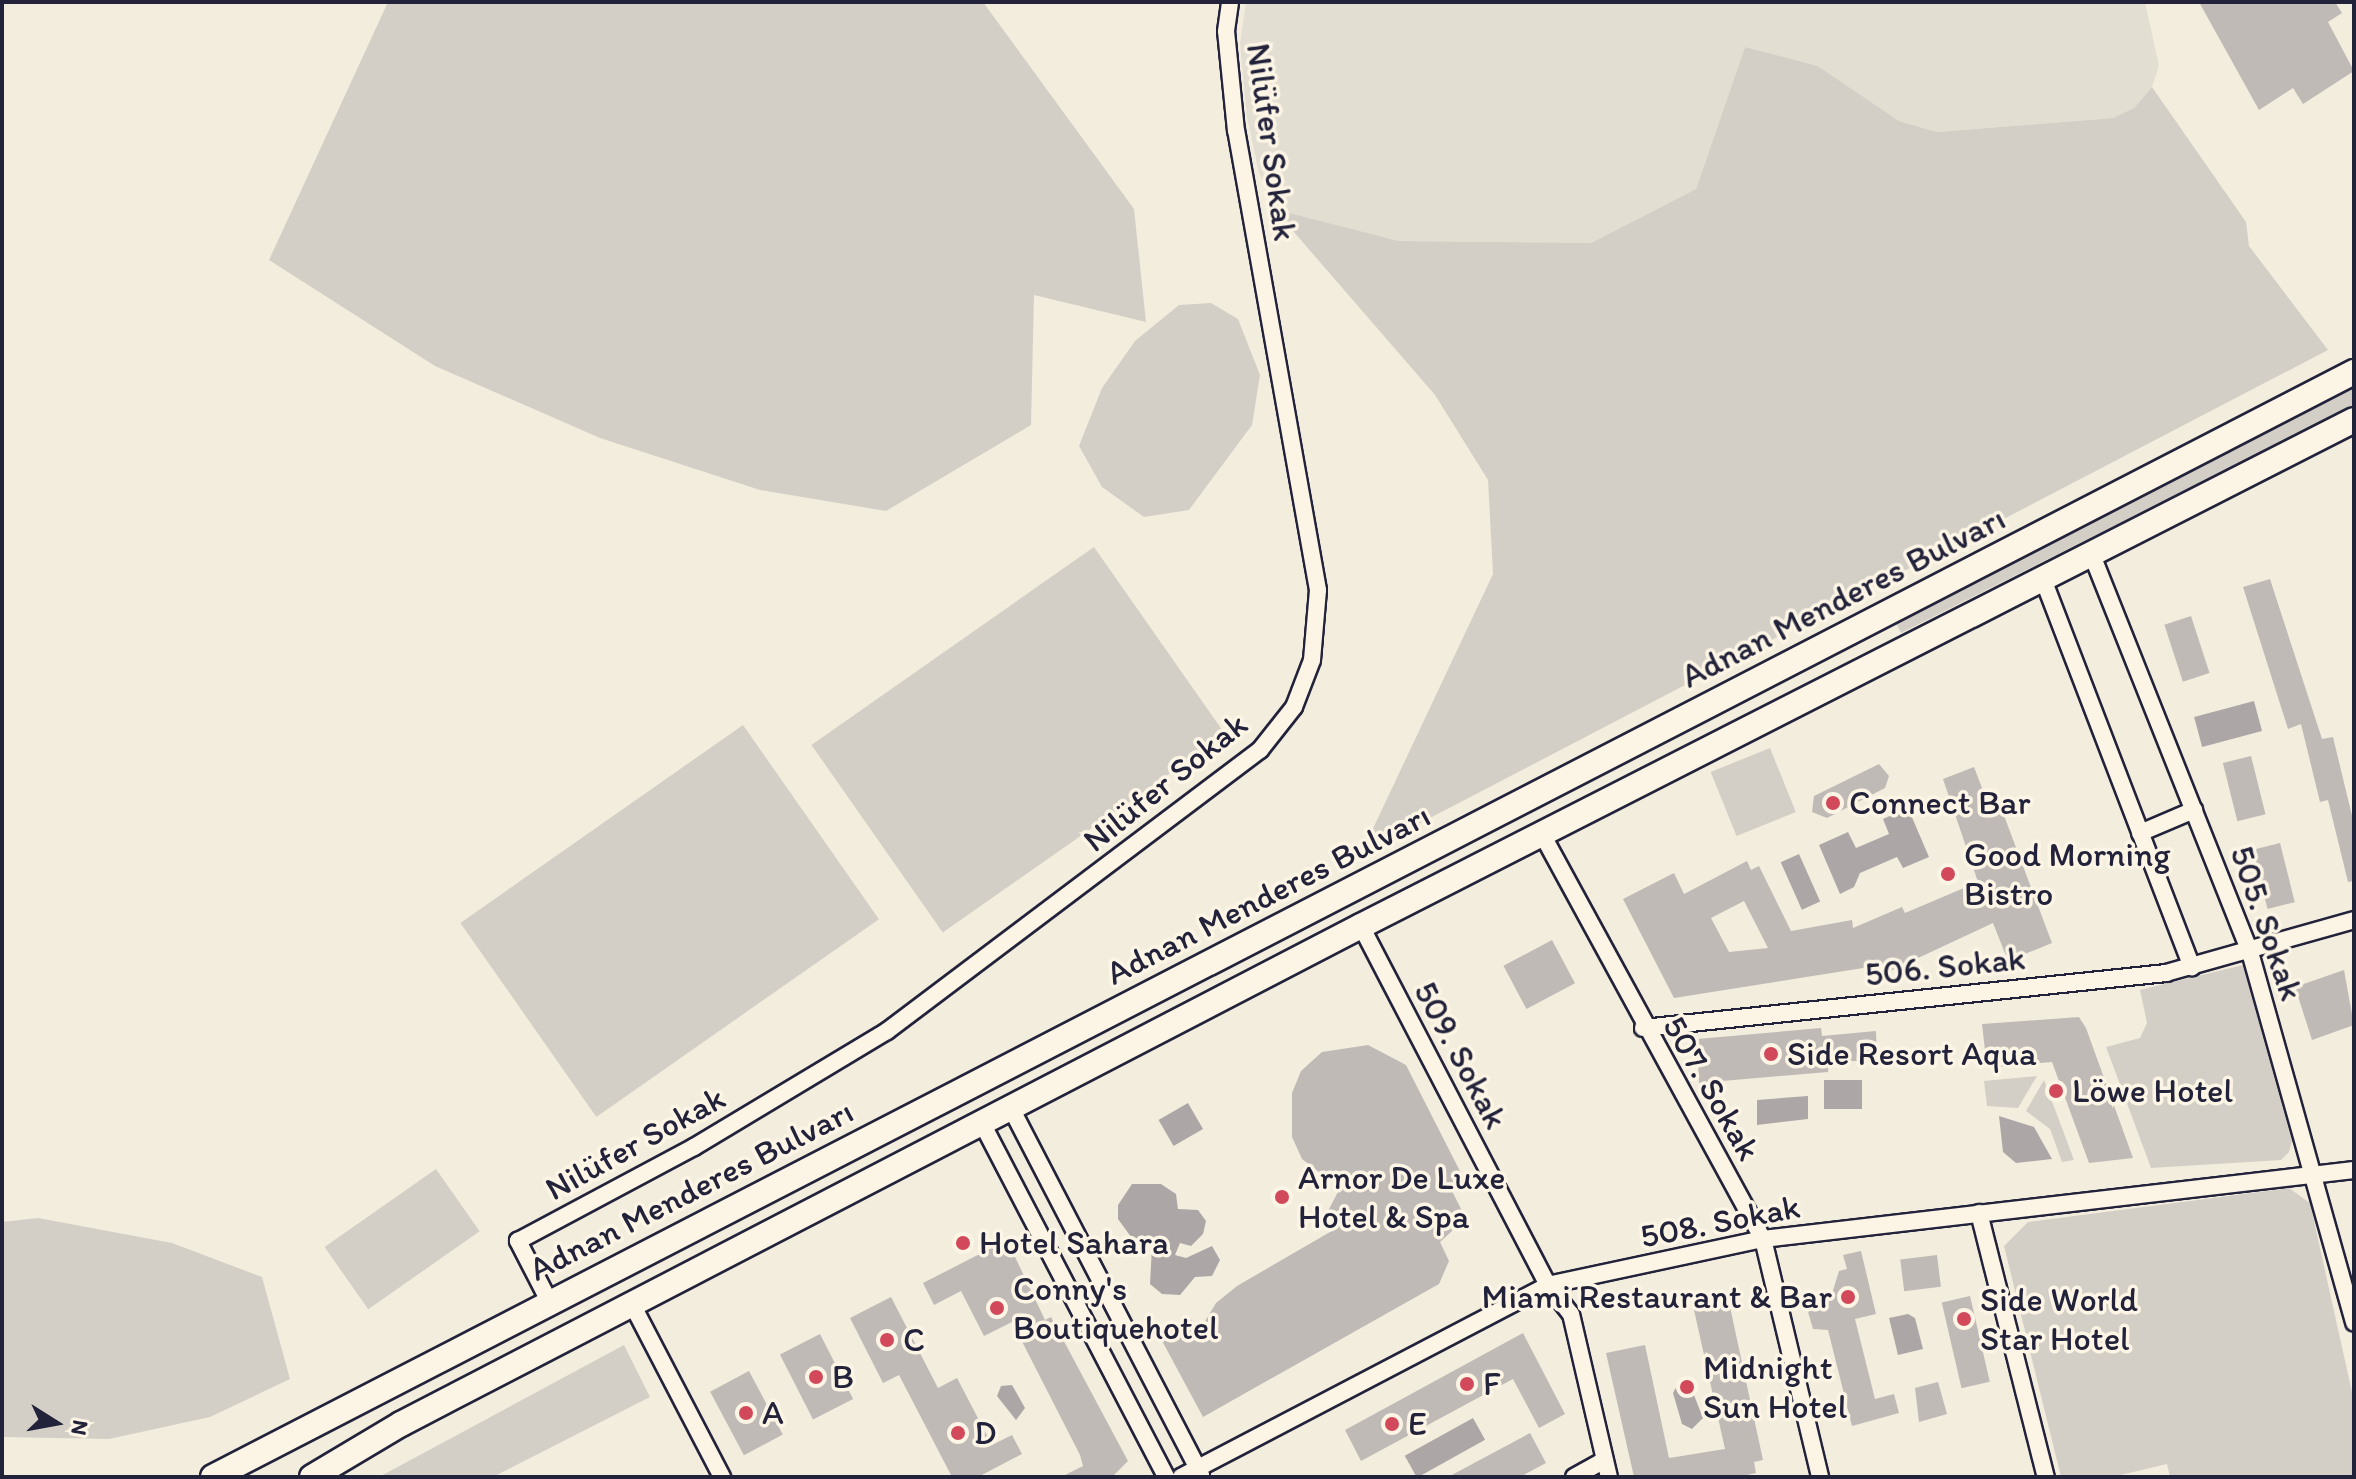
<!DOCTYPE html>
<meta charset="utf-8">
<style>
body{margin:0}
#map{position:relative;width:2356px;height:1479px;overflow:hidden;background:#f3edde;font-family:Itim,sans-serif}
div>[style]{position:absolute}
.built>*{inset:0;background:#e3ded2}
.green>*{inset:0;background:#d4cfc6;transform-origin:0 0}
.water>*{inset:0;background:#aca7a6;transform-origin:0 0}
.building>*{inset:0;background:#bfbab6;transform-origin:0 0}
.roads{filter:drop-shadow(2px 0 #22223b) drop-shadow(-2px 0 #22223b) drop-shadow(0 2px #22223b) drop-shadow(0 -2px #22223b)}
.street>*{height:16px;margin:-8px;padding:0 8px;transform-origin:8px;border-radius:8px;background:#fcf5e5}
.secondary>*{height:24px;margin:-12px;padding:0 12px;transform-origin:12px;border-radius:12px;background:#fcf5e5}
.dots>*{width:22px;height:22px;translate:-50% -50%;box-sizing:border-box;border:4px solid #fcf5e5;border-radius:50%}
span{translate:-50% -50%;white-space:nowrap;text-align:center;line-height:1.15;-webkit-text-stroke:7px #fcf5e5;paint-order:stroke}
.street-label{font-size:34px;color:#22223b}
.poi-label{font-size:34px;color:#22223b}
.left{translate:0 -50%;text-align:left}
.right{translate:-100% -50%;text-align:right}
.frame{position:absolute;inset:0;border:4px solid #22223b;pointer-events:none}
.north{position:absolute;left:16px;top:1383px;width:80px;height:80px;-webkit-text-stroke:6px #fcf5e5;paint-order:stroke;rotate:101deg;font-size:22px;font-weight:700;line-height:32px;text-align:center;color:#22223b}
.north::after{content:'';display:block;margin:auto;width:28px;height:36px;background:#22223b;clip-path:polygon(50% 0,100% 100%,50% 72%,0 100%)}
</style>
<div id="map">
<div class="built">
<div style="clip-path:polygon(1246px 2px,2145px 2px,2159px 66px,2152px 87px,2134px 108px,2113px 118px,1937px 132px,1899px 121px,1818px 66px,1745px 47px,1696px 189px,1591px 243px,1399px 241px,1274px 209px,1259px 173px,1247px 117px,1240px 43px)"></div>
</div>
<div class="green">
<div style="clip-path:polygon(388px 2px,983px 2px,1134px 209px,1146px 322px,1034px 295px,1031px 425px,886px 511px,760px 490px,600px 438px,435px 366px,269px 260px)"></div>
<div style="clip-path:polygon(1745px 47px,1818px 66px,1899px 121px,1937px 132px,2113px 118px,2134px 108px,2152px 87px,2246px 222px,2249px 246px,2328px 350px,1361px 854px,1493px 574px,1488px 480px,1435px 395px,1274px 209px,1399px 241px,1591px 243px,1696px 189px)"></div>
<div style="clip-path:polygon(1211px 303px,1238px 319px,1260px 375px,1252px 425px,1189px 510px,1144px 517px,1102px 487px,1079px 446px,1102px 388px,1135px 341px,1179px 305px)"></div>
<div style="clip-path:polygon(2354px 388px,2354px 405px,1901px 633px,1896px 623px)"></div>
<div style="left:1094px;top:547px;width:229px;height:345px;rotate:55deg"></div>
<div style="left:743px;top:725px;width:237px;height:345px;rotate:55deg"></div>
<div style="left:1770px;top:748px;width:69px;height:64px;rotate:68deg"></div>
<div style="clip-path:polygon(2243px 965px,2292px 1141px,2289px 1152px,2281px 1160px,2151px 1168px,2106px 1047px,2140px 1038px,2147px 1023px,2140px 990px)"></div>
<div style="clip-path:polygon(2037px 1076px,2018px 1108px,1987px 1106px,1984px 1081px)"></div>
<div style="clip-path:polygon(2044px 1080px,2074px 1160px,2062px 1162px,2050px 1129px,2026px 1111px)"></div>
<div style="left:436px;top:1169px;width:76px;height:136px;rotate:55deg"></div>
<div style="clip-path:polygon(2289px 1188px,2310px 1203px,2354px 1401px,2354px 1477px,2170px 1477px,2167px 1464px,2112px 1477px,2061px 1477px,2004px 1246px,2028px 1222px)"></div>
<div style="clip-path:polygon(38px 1218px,172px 1243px,262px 1277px,290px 1379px,210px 1417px,109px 1439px,2px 1437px,2px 1222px)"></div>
<div style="clip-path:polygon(624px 1345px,650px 1397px,493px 1477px,379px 1477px)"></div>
</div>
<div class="water">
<div style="left:2254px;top:701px;width:31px;height:62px;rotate:75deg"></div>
<div style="clip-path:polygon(1908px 808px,1929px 857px,1903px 868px,1897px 857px,1860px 873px,1854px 887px,1840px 894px,1819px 845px,1848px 832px,1856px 848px,1889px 834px,1883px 819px)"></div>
<div style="left:1799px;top:854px;width:52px;height:20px;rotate:66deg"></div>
<div style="left:1862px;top:1080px;width:29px;height:38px;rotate:90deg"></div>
<div style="clip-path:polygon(1808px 1096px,1808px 1119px,1757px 1125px,1757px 1100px)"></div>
<div style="left:1188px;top:1103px;width:30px;height:34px;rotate:60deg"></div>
<div style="clip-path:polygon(1999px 1116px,2034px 1127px,2052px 1159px,2016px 1163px,2003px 1152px)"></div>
<div style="clip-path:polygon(1132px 1184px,1161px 1184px,1176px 1194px,1178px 1209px,1198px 1210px,1206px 1221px,1203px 1234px,1191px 1246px,1180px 1243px,1175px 1255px,1186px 1258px,1212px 1246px,1220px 1260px,1212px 1276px,1195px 1277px,1180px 1295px,1162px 1294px,1150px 1284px,1152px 1246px,1134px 1241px,1118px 1219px,1118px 1205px)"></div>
<div style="clip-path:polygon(1908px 1314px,1915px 1318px,1923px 1349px,1898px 1355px,1889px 1318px)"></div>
<div style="clip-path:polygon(1688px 1380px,1703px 1418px,1692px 1429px,1682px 1424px,1673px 1393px,1679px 1382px)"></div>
<div style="clip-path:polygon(1012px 1385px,1025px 1408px,1016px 1420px,997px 1396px,1001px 1386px)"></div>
<div style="left:1473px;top:1418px;width:25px;height:78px;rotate:61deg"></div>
</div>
<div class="building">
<div style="clip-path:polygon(2199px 2px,2335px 2px,2342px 13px,2328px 22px,2354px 71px,2303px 104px,2293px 88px,2259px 110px)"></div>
<div style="clip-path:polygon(2270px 579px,2322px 739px,2333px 737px,2354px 824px,2354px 881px,2348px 882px,2328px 800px,2320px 802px,2301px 724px,2288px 729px,2243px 587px)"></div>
<div style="left:2191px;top:616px;width:60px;height:28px;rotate:72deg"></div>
<div style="left:2251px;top:756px;width:60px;height:29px;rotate:76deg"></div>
<div style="clip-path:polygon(1879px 764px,1889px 776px,1885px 788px,1827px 818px,1812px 812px,1814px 796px)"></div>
<div style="clip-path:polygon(evenodd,1974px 767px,1990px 809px,2000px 805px,2052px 943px,2008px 961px,1993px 923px,1886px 973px,1882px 965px,1674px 998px,1623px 899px,1674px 873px,1684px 894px,1747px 861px,1751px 870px,1759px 866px,1791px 931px,1852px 920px,1853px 928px,1902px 907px,1905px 913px,1978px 882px,1943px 779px,1974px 767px,1744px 901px,1768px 948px,1729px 952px,1711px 918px,1744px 901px)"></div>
<div style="left:2280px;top:843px;width:61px;height:28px;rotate:76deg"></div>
<div style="left:1552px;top:940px;width:49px;height:55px;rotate:62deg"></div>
<div style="clip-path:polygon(2344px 970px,2354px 1025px,2312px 1040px,2295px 987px)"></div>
<div style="clip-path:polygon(2079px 1017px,2086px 1028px,2133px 1158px,2089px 1163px,2052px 1062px,1987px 1068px,1982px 1024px)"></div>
<div style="clip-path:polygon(1821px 1028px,1822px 1036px,1876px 1031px,1877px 1062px,1829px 1060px,1828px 1072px,1699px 1083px,1697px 1039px)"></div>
<div style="clip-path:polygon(1368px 1045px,1406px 1065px,1466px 1183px,1452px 1191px,1462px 1211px,1448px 1217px,1452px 1231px,1440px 1242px,1449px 1261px,1439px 1284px,1203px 1417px,1160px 1337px,1191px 1319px,1198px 1333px,1216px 1303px,1237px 1286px,1337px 1228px,1327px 1213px,1340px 1188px,1302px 1159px,1292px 1137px,1292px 1093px,1301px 1071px,1322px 1052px)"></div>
<div style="clip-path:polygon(1007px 1240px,1045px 1320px,1051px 1317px,1128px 1461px,1112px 1477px,1061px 1477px,1083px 1466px,1080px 1455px,1012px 1322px,984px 1336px,961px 1291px,934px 1305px,923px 1283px)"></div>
<div style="clip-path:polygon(1861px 1251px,1876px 1314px,1855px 1319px,1875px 1399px,1894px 1394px,1899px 1413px,1852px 1426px,1828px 1330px,1813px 1329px,1806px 1305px,1830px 1300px,1839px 1271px,1847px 1269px,1843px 1255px)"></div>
<div style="left:1937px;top:1255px;width:32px;height:37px;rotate:83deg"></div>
<div style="clip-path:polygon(1727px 1293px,1763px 1460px,1754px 1462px,1756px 1473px,1738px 1477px,1634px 1477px,1606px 1353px,1645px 1345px,1669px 1458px,1725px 1449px,1692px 1301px)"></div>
<div style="left:1970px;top:1296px;width:88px;height:29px;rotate:77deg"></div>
<div style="clip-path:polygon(891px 1297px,938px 1388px,957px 1378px,992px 1445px,1012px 1435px,1022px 1454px,978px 1477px,952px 1477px,899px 1375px,883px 1383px,850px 1318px)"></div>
<div style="clip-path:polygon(1523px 1333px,1565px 1414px,1539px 1428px,1513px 1379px,1361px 1461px,1345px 1430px)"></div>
<div style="left:820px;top:1334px;width:73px;height:45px;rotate:63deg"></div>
<div style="left:749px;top:1371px;width:72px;height:44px;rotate:62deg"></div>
<div style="clip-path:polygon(1938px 1382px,1947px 1414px,1919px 1422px,1915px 1388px)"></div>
<div style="clip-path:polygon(1530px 1433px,1546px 1463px,1520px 1477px,1448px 1477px)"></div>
</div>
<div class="roads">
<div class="street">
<div style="left:2092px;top:555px;width:427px;rotate:68.3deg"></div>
<div style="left:2250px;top:952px;width:385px;rotate:74.3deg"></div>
<div style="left:2043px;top:579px;width:416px;rotate:69deg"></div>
<div style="left:2140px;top:833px;width:59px;rotate:-23.1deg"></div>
<div style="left:1542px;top:834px;width:461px;rotate:61.4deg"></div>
<div style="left:1763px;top:1239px;width:245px;rotate:76.5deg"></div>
<div style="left:1361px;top:926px;width:405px;rotate:62.5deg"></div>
<div style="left:1548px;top:1285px;width:37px;rotate:52deg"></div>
<div style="left:1571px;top:1314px;width:167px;rotate:76.9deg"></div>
<div style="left:1643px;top:1028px;width:526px;rotate:-6deg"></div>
<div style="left:2166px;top:973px;width:195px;rotate:-15.7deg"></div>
<div style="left:1012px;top:1110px;width:411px;rotate:62.6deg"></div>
<div style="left:983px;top:1125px;width:397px;rotate:62.5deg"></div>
<div style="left:1979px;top:1213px;width:272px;rotate:75.8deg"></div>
<div style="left:549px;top:1301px;width:68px;rotate:-117.3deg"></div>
<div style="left:518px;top:1241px;width:200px;rotate:-28.1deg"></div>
<div style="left:694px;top:1147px;width:225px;rotate:-31deg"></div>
<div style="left:887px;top:1031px;width:467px;rotate:-37deg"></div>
<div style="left:1260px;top:750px;width:55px;rotate:-51.7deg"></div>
<div style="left:1294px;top:707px;width:50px;rotate:-69deg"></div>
<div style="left:1312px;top:660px;width:70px;rotate:-85.1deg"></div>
<div style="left:1318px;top:590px;width:466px;rotate:-100.1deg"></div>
<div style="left:1236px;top:131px;width:100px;rotate:-95.7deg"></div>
<div style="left:1226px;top:31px;width:29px;rotate:-82deg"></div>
<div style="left:633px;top:1306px;width:193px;rotate:62.5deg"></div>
<div style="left:1181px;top:1477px;width:414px;rotate:-27.6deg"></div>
<div style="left:1548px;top:1285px;width:220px;rotate:-12.1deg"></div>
<div style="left:1763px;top:1239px;width:595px;rotate:-6.66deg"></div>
<div style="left:1574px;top:1477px;width:35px;rotate:-29deg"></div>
</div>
<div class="secondary">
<div style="left:213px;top:1477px;width:2409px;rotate:-27.3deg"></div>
<div style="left:312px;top:1477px;width:104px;rotate:-30.8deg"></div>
<div style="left:401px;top:1424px;width:1081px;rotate:-27.42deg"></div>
<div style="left:1361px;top:926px;width:1114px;rotate:-27deg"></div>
</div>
</div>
<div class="dots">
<div style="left:1833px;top:803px;background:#d1495b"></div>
<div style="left:1948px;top:874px;background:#d1495b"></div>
<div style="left:1771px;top:1054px;background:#d1495b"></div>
<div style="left:2056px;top:1091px;background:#d1495b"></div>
<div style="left:1282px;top:1197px;background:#d1495b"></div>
<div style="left:963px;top:1243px;background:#d1495b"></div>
<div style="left:1848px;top:1297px;background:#d1495b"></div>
<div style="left:997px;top:1308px;background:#d1495b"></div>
<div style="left:1964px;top:1319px;background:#d1495b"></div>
<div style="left:887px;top:1340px;background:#d1495b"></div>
<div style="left:816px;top:1377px;background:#d1495b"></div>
<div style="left:1467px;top:1384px;background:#d1495b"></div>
<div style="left:1687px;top:1387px;background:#d1495b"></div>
<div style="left:746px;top:1413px;background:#d1495b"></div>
<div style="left:1392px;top:1424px;background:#d1495b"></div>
<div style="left:958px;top:1433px;background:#d1495b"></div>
</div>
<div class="street-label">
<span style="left:1272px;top:142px;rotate:82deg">Nilüfer Sokak</span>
<span style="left:1843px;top:597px;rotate:-27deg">Adnan Menderes Bulvarı</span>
<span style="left:1165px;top:782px;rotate:-39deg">Nilüfer Sokak</span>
<span style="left:1268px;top:894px;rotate:-27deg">Adnan Menderes Bulvarı</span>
<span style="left:2267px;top:923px;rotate:71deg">505. Sokak</span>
<span style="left:1945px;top:966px;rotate:-6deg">506. Sokak</span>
<span style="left:1461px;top:1055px;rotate:62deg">509. Sokak</span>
<span style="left:1712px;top:1088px;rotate:60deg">507. Sokak</span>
<span style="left:635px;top:1143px;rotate:-29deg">Nilüfer Sokak</span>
<span style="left:691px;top:1190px;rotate:-27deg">Adnan Menderes Bulvarı</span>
<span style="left:1720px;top:1221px;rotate:-11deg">508. Sokak</span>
</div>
<div class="poi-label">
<span class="left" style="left:1849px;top:803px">Connect Bar</span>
<span class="left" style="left:1964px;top:874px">Good Morning<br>Bistro</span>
<span class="left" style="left:1787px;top:1054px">Side Resort Aqua</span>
<span class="left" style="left:2072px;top:1091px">Löwe Hotel</span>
<span class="left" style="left:1298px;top:1197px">Arnor De Luxe<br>Hotel &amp; Spa</span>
<span class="left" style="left:979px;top:1243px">Hotel Sahara</span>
<span class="left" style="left:1013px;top:1308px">Conny's<br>Boutiquehotel</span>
<span class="right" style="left:1832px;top:1297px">Miami Restaurant &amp; Bar</span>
<span class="left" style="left:1980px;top:1319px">Side World<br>Star Hotel</span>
<span class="left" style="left:903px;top:1340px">C</span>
<span class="left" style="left:1703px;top:1387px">Midnight<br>Sun Hotel</span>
<span class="left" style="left:832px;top:1377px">B</span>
<span class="left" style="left:1483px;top:1384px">F</span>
<span class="left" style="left:762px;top:1413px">A</span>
<span class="left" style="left:1408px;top:1424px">E</span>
<span class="left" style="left:974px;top:1433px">D</span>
</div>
<div class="frame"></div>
<div class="north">N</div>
</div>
